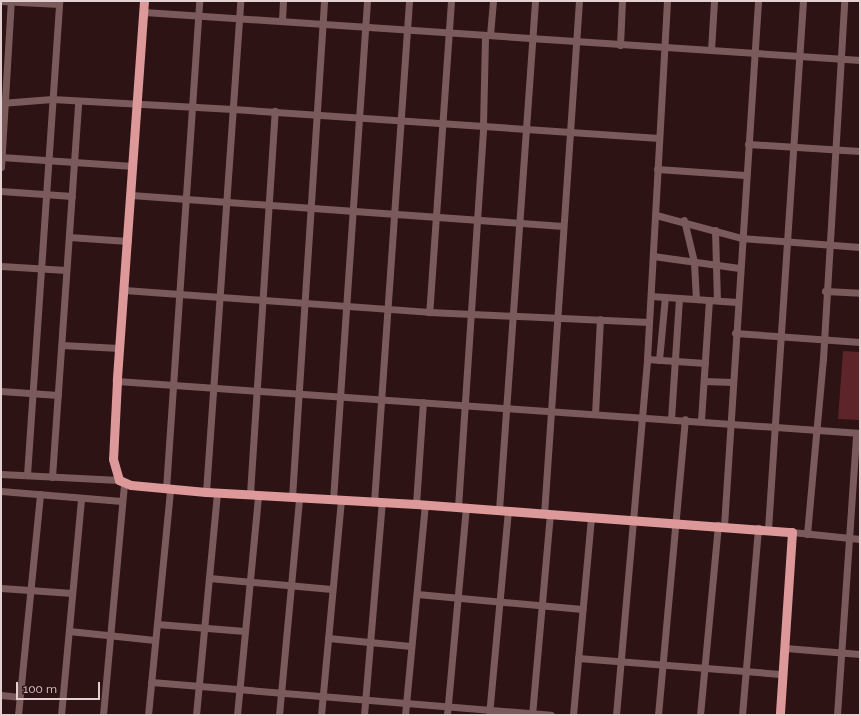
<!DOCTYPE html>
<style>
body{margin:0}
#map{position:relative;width:861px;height:716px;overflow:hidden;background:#2d1314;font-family:Raleway,sans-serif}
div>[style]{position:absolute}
.green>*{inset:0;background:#5d2429}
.minor>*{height:7px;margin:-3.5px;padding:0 3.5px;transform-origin:3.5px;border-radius:3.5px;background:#7b5a5b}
.major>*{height:9px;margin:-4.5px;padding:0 4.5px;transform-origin:4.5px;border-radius:4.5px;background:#dd989a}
span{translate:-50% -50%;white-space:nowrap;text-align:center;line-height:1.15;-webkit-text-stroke:3px #2d1314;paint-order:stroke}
.frame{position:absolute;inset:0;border:2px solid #e4d0d0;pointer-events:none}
.scale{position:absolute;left:16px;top:682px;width:84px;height:18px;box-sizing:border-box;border:2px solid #e4d0d0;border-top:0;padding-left:5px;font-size:12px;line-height:14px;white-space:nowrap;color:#e4d0d0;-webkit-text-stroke:3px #2d1314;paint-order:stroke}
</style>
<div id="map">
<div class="green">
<div style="clip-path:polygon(843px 351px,860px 352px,860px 420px,838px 419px)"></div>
</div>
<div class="minor">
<div style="left:1px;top:1px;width:58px;rotate:3deg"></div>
<div style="left:451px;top:1px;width:312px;rotate:94deg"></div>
<div style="left:429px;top:312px;width:220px;rotate:2.6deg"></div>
<div style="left:144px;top:12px;width:718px;rotate:3.84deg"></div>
<div style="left:282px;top:20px;width:19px;rotate:-87deg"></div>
<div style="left:490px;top:35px;width:34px;rotate:-85deg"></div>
<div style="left:620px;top:45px;width:44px;rotate:-87.4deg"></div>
<div style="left:711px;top:50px;width:49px;rotate:-86.5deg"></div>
<div style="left:1px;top:103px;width:51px;rotate:-4.5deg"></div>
<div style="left:52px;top:99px;width:181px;rotate:3.2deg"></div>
<div style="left:233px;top:109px;width:427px;rotate:3.9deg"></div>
<div style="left:748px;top:144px;width:112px;rotate:3.6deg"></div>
<div style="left:1px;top:157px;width:132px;rotate:3.9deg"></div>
<div style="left:1px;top:167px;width:166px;rotate:-86.6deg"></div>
<div style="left:657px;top:169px;width:88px;rotate:3.9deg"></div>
<div style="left:1px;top:191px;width:71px;rotate:4deg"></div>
<div style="left:131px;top:195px;width:433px;rotate:4.1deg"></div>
<div style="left:656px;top:215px;width:88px;rotate:15.1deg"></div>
<div style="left:741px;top:238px;width:119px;rotate:4.3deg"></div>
<div style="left:684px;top:220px;width:43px;rotate:76.6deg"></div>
<div style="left:694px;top:262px;width:37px;rotate:87deg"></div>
<div style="left:715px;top:230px;width:70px;rotate:88.4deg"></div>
<div style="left:69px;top:237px;width:59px;rotate:3.9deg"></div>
<div style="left:653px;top:256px;width:87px;rotate:7.9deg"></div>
<div style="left:1px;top:266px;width:65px;rotate:3.5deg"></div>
<div style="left:124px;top:290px;width:306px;rotate:4.1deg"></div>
<div style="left:825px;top:291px;width:35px;rotate:3deg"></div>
<div style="left:651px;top:296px;width:86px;rotate:4deg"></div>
<div style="left:735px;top:333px;width:125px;rotate:4.1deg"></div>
<div style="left:62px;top:345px;width:57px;rotate:3deg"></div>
<div style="left:647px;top:359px;width:58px;rotate:3.9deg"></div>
<div style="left:659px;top:360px;width:63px;rotate:-84.6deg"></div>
<div style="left:117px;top:381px;width:745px;rotate:4deg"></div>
<div style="left:704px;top:381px;width:28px;rotate:2deg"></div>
<div style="left:1px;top:391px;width:57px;rotate:4deg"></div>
<div style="left:595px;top:414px;width:95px;rotate:-87deg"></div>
<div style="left:671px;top:419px;width:121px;rotate:-86.2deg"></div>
<div style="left:701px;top:420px;width:120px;rotate:-86.2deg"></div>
<div style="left:1px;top:474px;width:118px;rotate:2.9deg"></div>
<div style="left:27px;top:475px;width:475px;rotate:-86.1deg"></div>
<div style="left:52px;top:477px;width:376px;rotate:-86deg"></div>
<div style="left:166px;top:489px;width:489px;rotate:-86.1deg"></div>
<div style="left:1px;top:491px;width:121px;rotate:4.7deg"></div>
<div style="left:206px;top:492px;width:492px;rotate:-86deg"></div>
<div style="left:250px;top:494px;width:384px;rotate:-86.3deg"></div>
<div style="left:292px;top:497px;width:497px;rotate:-86.3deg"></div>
<div style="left:333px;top:500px;width:500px;rotate:-86.1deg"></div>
<div style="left:374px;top:502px;width:502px;rotate:-86deg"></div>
<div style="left:416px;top:504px;width:102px;rotate:-86.1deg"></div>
<div style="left:458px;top:507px;width:382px;rotate:-86.2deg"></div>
<div style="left:483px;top:126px;width:91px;rotate:-88.7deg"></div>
<div style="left:499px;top:510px;width:510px;rotate:-85.95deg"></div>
<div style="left:544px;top:514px;width:514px;rotate:-86.1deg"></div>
<div style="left:724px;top:526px;width:526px;rotate:-86.29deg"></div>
<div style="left:768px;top:529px;width:529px;rotate:-86.21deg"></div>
<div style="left:792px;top:532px;width:68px;rotate:5.9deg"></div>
<div style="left:807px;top:534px;width:176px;rotate:-84.8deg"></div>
<div style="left:823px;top:359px;width:359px;rotate:-86.6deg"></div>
<div style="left:209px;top:578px;width:123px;rotate:5.1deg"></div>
<div style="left:1px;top:588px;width:71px;rotate:4deg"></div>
<div style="left:417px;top:594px;width:166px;rotate:5.2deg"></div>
<div style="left:157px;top:624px;width:88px;rotate:4.5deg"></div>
<div style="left:69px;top:631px;width:86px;rotate:6deg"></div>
<div style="left:328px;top:638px;width:83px;rotate:5.5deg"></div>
<div style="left:785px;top:648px;width:75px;rotate:4.6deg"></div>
<div style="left:578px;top:658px;width:206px;rotate:4.5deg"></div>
<div style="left:151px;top:682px;width:401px;rotate:4.7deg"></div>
<div style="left:1px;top:695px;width:18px;rotate:6deg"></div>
<div style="left:18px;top:715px;width:222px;rotate:-84.3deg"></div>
<div style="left:61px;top:715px;width:218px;rotate:-84.7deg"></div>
<div style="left:103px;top:715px;width:233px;rotate:-84.8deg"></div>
<div style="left:148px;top:715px;width:227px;rotate:-84.4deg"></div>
<div style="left:196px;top:715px;width:223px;rotate:-84.6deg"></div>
<div style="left:237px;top:715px;width:221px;rotate:-84.5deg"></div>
<div style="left:279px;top:715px;width:218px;rotate:-84.7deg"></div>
<div style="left:321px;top:715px;width:216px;rotate:-84.7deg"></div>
<div style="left:364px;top:715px;width:214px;rotate:-85.2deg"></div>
<div style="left:405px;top:715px;width:211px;rotate:-84.6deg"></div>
<div style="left:447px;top:715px;width:209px;rotate:-84.8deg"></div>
<div style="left:489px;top:715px;width:205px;rotate:-84.7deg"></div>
<div style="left:532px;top:715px;width:201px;rotate:-84.9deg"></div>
<div style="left:573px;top:715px;width:198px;rotate:-84.8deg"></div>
<div style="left:616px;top:715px;width:357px;rotate:-85deg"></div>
<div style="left:647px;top:359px;width:359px;rotate:-86.8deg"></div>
<div style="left:658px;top:715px;width:297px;rotate:-84.8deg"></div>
<div style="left:700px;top:715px;width:191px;rotate:-84.6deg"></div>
<div style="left:742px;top:715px;width:188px;rotate:-85.1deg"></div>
<div style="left:837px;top:715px;width:283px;rotate:-86.1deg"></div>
</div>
<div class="major">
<div style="left:144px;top:1px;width:381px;rotate:94.1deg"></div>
<div style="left:117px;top:381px;width:78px;rotate:92.9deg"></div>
<div style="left:113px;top:459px;width:22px;rotate:74deg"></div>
<div style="left:119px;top:480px;width:13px;rotate:23deg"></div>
<div style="left:131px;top:485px;width:75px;rotate:5.3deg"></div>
<div style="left:206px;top:492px;width:210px;rotate:3.3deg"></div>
<div style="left:416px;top:504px;width:377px;rotate:4.3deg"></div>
<div style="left:792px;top:532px;width:183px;rotate:93.8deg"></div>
</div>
<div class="frame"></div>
<div class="scale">100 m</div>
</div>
